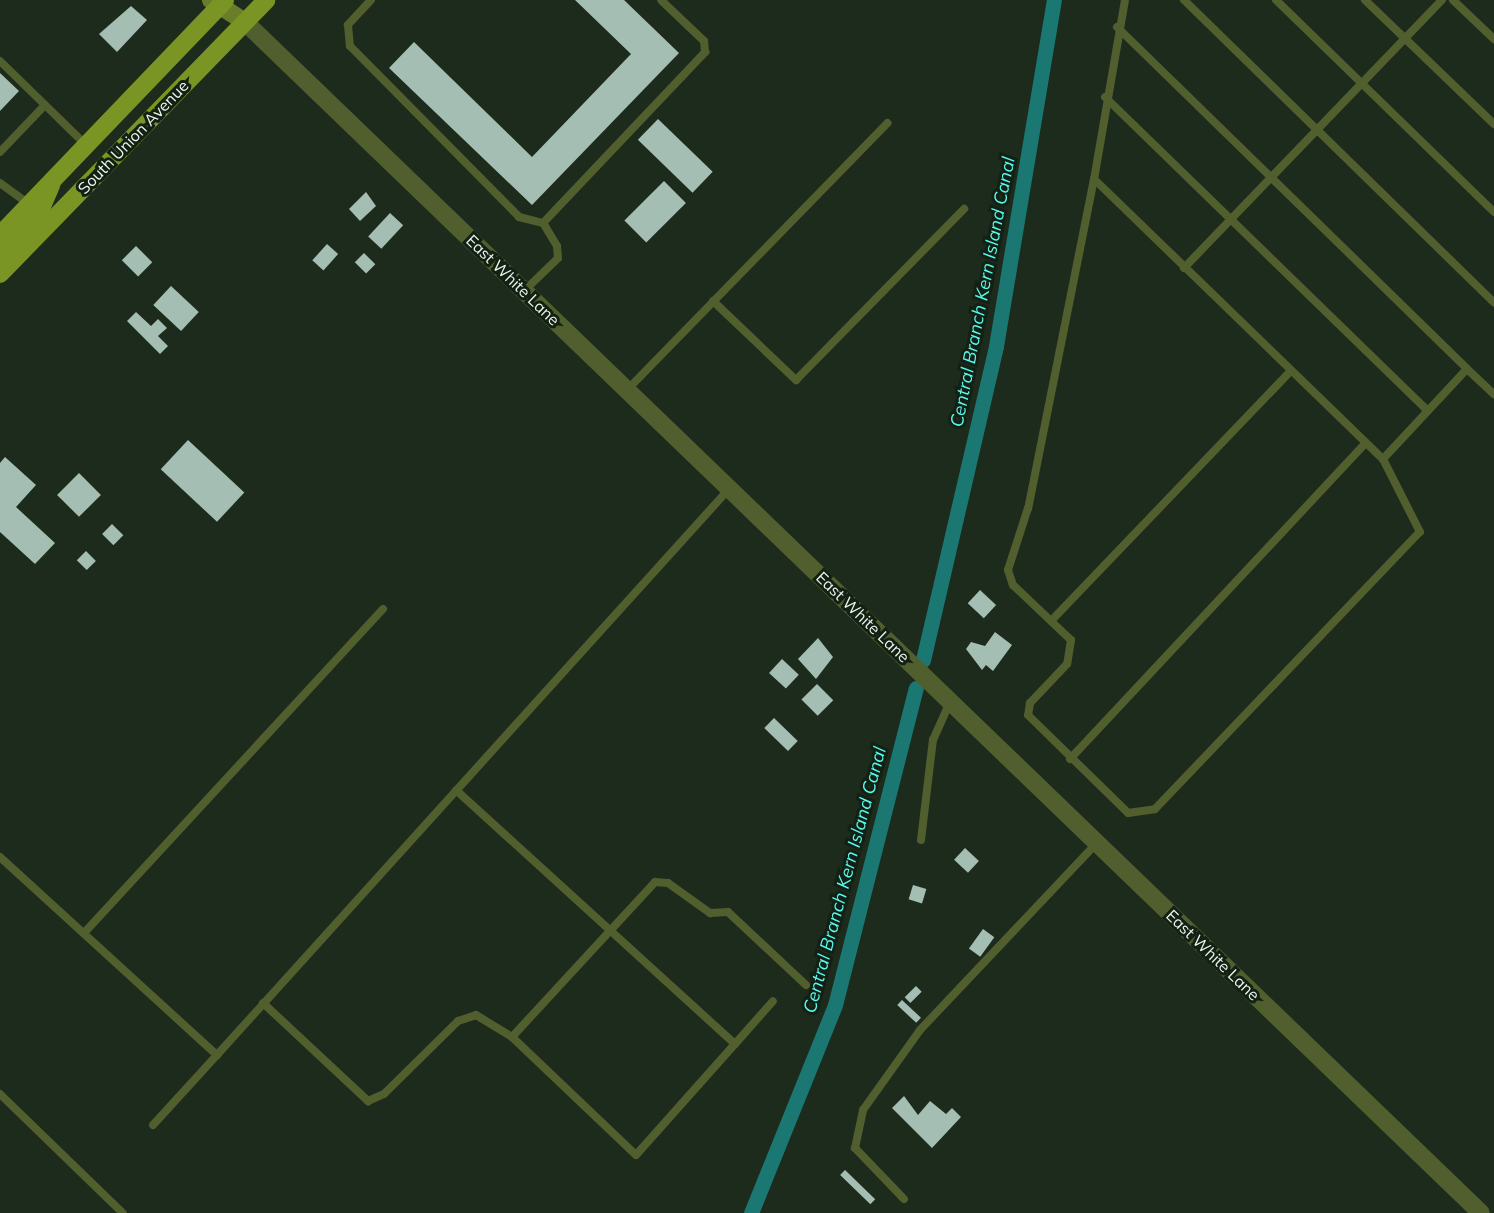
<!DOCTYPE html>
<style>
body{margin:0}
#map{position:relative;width:1494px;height:1213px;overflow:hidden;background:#1d2b1d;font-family:Mulish,sans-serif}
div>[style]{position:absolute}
.canal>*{height:15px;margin:-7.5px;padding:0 7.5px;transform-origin:7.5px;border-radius:7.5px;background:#1b7772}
.building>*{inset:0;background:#a5beb3;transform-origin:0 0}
.service>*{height:8px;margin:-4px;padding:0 4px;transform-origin:4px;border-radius:4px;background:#515e2e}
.tertiary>*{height:18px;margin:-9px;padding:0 9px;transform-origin:9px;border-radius:9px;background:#515e2e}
.secondary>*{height:18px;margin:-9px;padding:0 9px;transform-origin:9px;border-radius:9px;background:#697d2b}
.primary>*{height:18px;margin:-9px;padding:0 9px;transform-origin:9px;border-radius:9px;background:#7b9524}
span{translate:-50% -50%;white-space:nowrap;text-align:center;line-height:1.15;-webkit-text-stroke:6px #132114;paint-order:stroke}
.street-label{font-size:16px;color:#edf6ec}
.water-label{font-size:18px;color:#59f9f0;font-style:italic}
</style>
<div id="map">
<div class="canal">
<div style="left:923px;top:660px;width:322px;rotate:-76.9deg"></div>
<div style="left:996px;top:346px;width:351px;rotate:-80.5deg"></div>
<div style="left:751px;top:1213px;width:224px;rotate:-68deg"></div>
<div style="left:835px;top:1005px;width:327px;rotate:-75.7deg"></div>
</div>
<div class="building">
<div style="clip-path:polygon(575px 0,624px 0,679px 53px,532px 205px,389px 68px,414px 42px,532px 157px,631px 54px)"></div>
<div style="clip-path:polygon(131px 6px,147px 20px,117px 52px,99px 34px)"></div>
<div style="clip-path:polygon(0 73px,19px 91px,0 111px)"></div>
<div style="left:658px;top:119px;width:76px;height:29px;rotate:44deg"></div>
<div style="left:664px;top:181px;width:31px;height:56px;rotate:45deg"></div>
<div style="clip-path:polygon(366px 192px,376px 206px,360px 221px,349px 209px)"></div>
<div style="left:390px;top:213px;width:18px;height:32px;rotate:43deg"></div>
<div style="left:327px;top:244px;width:15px;height:22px;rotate:42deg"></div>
<div style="left:136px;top:246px;width:23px;height:20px;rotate:45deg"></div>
<div style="left:364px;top:253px;width:16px;height:13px;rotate:45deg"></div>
<div style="left:171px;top:286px;width:38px;height:26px;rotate:43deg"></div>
<div style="clip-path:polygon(136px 312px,151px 326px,158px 319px,167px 328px,158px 336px,168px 346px,160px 354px,127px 321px)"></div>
<div style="left:188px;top:440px;width:77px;height:40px;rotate:43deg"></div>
<div style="clip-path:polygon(5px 457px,36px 485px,16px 507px,55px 543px,35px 564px,0 532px,0 463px)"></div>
<div style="left:79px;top:473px;width:31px;height:31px;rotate:45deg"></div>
<div style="left:112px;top:524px;width:16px;height:14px;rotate:45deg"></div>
<div style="left:86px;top:551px;width:14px;height:13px;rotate:45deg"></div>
<div style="left:980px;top:590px;width:22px;height:18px;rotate:43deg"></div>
<div style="clip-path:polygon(995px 632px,1012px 645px,993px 671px,986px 665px,982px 670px,966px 649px,971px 642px,985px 646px)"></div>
<div style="clip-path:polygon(818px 638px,833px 657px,816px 679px,798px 659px)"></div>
<div style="left:782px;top:659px;width:23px;height:19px;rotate:43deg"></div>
<div style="left:817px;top:684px;width:23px;height:22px;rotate:45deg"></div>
<div style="left:774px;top:718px;width:33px;height:14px;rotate:44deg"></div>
<div style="left:965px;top:848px;width:19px;height:16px;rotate:43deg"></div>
<div style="left:913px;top:885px;width:14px;height:15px;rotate:17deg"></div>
<div style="left:983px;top:929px;width:14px;height:24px;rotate:36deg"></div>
<div style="left:916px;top:986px;width:8px;height:16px;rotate:45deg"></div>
<div style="left:902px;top:1000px;width:26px;height:7px;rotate:43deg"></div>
<div style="clip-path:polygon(904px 1096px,918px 1115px,930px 1101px,946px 1114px,952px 1108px,961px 1117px,932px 1148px,892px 1108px)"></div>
<div style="left:845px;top:1170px;width:42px;height:7px;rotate:44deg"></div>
</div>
<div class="service">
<div style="left:371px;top:0;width:34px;rotate:133deg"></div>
<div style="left:348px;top:25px;width:21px;rotate:85deg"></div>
<div style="left:350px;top:46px;width:240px;rotate:45.3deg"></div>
<div style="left:519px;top:217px;width:25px;rotate:14deg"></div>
<div style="left:543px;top:223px;width:236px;rotate:-46.5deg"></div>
<div style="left:705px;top:52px;width:11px;rotate:-95deg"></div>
<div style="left:704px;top:41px;width:59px;rotate:-136.4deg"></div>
<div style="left:1125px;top:0;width:182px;rotate:99.8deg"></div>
<div style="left:1094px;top:179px;width:402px;rotate:44.1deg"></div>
<div style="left:1383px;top:459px;width:123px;rotate:-47deg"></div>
<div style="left:1467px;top:369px;width:37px;rotate:43deg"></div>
<div style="left:1184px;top:0;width:433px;rotate:44.3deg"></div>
<div style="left:1276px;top:0;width:304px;rotate:44.2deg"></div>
<div style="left:1365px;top:0;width:179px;rotate:43.9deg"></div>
<div style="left:1453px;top:0;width:57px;rotate:43.6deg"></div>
<div style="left:1117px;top:27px;width:489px;rotate:44.3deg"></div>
<div style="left:0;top:61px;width:120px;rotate:44.3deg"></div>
<div style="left:1105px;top:97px;width:450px;rotate:44.2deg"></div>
<div style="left:0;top:152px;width:65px;rotate:-46.2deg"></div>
<div style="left:1094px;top:179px;width:336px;rotate:101.3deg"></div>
<div style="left:1028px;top:508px;width:65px;rotate:107.9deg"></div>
<div style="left:1008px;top:570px;width:16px;rotate:72deg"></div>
<div style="left:1013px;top:585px;width:80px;rotate:43.5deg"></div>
<div style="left:1071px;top:640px;width:24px;rotate:99deg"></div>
<div style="left:1067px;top:664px;width:54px;rotate:133.5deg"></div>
<div style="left:1030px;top:703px;width:12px;rotate:99deg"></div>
<div style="left:1028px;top:715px;width:140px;rotate:44.4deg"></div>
<div style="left:1128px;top:813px;width:27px;rotate:-8deg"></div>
<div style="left:1155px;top:809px;width:383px;rotate:-46.3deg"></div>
<div style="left:1420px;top:532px;width:82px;rotate:-116.9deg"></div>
<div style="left:0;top:183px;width:36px;rotate:36deg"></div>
<div style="left:1184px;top:268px;width:372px;rotate:-46.1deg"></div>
<div style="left:524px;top:291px;width:47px;rotate:-44.1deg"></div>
<div style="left:558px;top:258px;width:12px;rotate:-95deg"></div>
<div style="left:557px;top:246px;width:27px;rotate:-121deg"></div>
<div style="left:713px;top:301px;width:115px;rotate:43.6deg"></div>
<div style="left:796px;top:380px;width:240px;rotate:-45.5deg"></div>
<div style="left:627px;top:390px;width:373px;rotate:-45.7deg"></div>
<div style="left:1051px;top:621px;width:347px;rotate:-46.2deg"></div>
<div style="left:1070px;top:759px;width:433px;rotate:-46.9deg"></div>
<div style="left:921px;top:840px;width:101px;rotate:-83.2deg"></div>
<div style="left:933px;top:740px;width:42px;rotate:-65.9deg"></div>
<div style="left:0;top:857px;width:294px;rotate:42.4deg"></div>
<div style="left:217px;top:1055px;width:763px;rotate:-47.87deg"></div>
<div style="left:84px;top:933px;width:441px;rotate:-47.3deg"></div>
<div style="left:263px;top:1003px;width:144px;rotate:43deg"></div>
<div style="left:368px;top:1101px;width:17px;rotate:-24deg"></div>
<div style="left:384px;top:1094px;width:104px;rotate:-44.6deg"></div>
<div style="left:458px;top:1021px;width:19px;rotate:-18deg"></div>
<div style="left:476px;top:1015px;width:42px;rotate:31.4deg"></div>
<div style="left:512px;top:1037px;width:171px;rotate:43.6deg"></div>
<div style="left:636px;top:1155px;width:149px;rotate:-48.3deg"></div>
<div style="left:735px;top:1044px;width:377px;rotate:-137.7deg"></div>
<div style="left:512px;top:1037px;width:211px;rotate:-47.3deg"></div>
<div style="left:655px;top:882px;width:13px;rotate:4deg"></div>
<div style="left:668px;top:883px;width:52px;rotate:35.5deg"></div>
<div style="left:710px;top:913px;width:18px;rotate:-3deg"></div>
<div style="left:728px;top:912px;width:107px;rotate:43.1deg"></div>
<div style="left:735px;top:1044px;width:57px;rotate:-48.5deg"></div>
<div style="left:0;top:1094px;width:171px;rotate:44.1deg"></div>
<div style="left:153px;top:1125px;width:95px;rotate:-47.6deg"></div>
<div style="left:904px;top:1199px;width:71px;rotate:-133.9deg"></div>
<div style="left:855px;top:1148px;width:39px;rotate:-78deg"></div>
<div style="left:863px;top:1110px;width:98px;rotate:-54.5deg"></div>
<div style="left:920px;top:1030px;width:257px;rotate:-46.6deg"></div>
</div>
<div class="tertiary">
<div style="left:245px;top:22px;width:1716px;rotate:43.94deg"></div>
</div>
<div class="secondary">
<div style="left:211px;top:0;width:40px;rotate:32.9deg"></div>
</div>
<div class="primary">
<div style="left:0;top:235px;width:325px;rotate:-46.2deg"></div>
<div style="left:0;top:255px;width:54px;rotate:-45.7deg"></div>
<div style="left:38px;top:216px;width:34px;rotate:-67deg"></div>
<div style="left:0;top:274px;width:382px;rotate:-45.8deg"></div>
</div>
<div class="street-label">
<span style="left:133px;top:137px;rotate:-46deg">South Union Avenue</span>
<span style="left:513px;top:280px;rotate:44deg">East White Lane</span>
<span style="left:863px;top:617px;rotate:44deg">East White Lane</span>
<span style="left:1213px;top:955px;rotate:44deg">East White Lane</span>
</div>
<div class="water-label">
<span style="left:983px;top:292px;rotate:-79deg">Central Branch Kern Island Canal</span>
<span style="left:845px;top:880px;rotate:-75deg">Central Branch Kern Island Canal</span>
</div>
</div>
